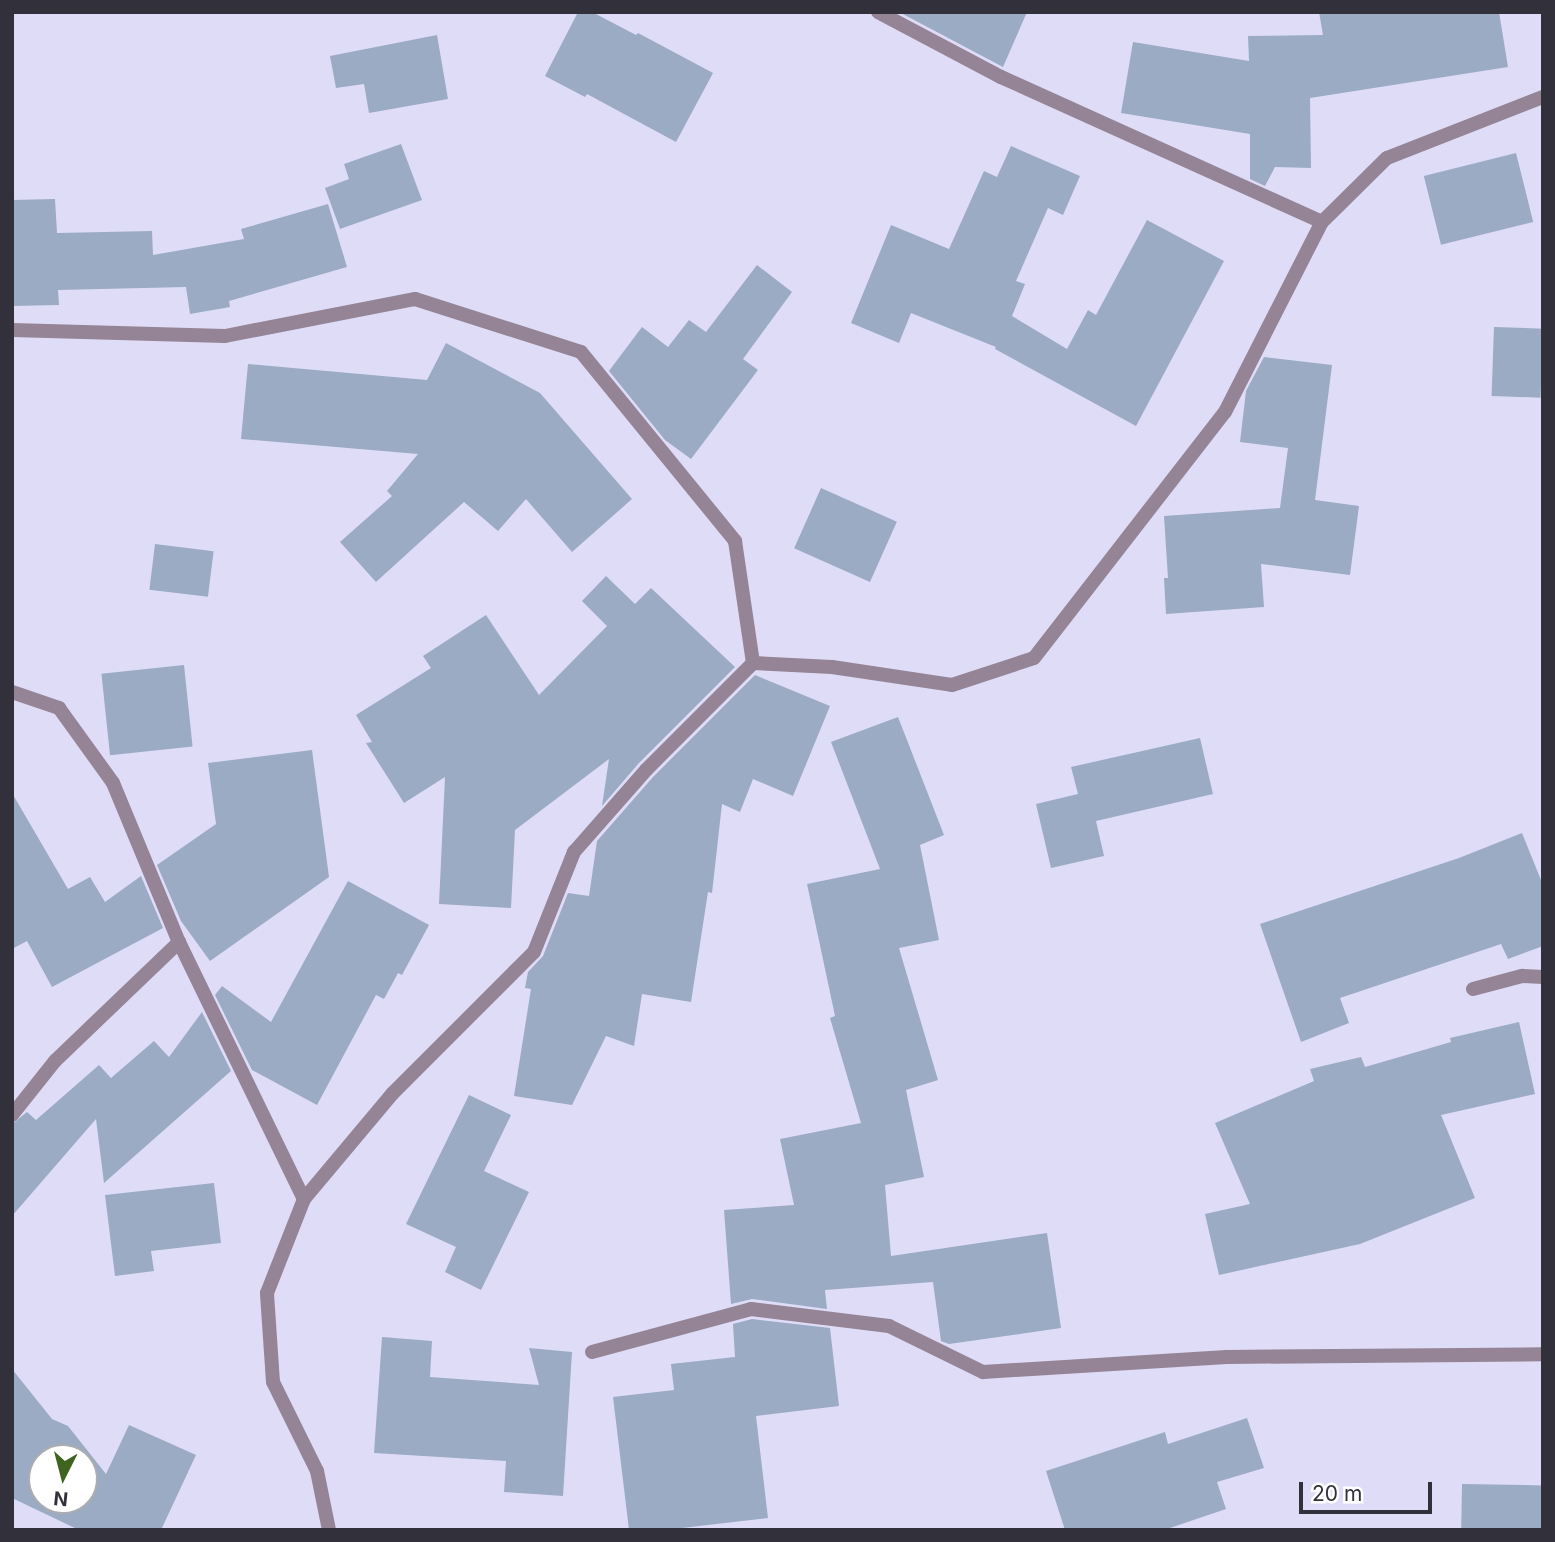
<!DOCTYPE html>
<style>
body{margin:0}
#map{position:relative;width:1555px;height:1542px;overflow:hidden;background:#dfdcf8;font-family:Inter,sans-serif}
div>[style]{position:absolute}
.building>*{inset:0;background:#9babc3;transform-origin:0 0}
.street>*{height:14px;margin:-7px;padding:0 7px;transform-origin:7px;border-radius:7px;background:#948496}
span{translate:-50% -50%;white-space:nowrap;text-align:center;line-height:1.15;-webkit-text-stroke:5px #fff;paint-order:stroke}
.frame{position:absolute;inset:0;border:14px solid #31303b;pointer-events:none}
.north{position:absolute;left:28px;top:1444px;width:70px;height:70px;box-sizing:border-box;background:#fff;border:2px solid #adacb1;border-radius:50%;rotate:186deg;font-size:19px;font-weight:700;line-height:28px;text-align:center;color:#31303b}
.north::after{content:'';display:block;margin:auto;width:24px;height:32px;background:#3e641f;clip-path:polygon(50% 0,100% 100%,50% 72%,0 100%)}
.scale{position:absolute;left:1299px;top:1482px;width:133px;height:32px;box-sizing:border-box;border:4px solid #31303b;border-top:0;padding-left:9px;font-size:21px;line-height:24px;white-space:nowrap;color:#31303b;-webkit-text-stroke:5px #fff;paint-order:stroke}
</style>
<div id="map">
<div class="building">
<div style="clip-path:polygon(578px 12px,592px 12px,636px 35px,638px 33px,713px 73px,676px 142px,587px 94px,585px 97px,545px 76px)"></div>
<div style="clip-path:polygon(899px 12px,1027px 12px,1003px 67px)"></div>
<div style="clip-path:polygon(1319px 12px,1499px 12px,1508px 67px,1310px 98px,1311px 168px,1275px 167px,1265px 186px,1250px 179px,1250px 134px,1121px 113px,1133px 42px,1249px 61px,1248px 36px,1323px 35px)"></div>
<div style="clip-path:polygon(437px 35px,448px 99px,369px 113px,364px 84px,336px 88px,330px 56px)"></div>
<div style="clip-path:polygon(401px 144px,422px 200px,340px 229px,325px 188px,349px 179px,344px 164px)"></div>
<div style="clip-path:polygon(1011px 146px,1080px 176px,1063px 215px,1048px 208px,1016px 281px,1025px 284px,1012px 316px,1067px 349px,1088px 310px,1096px 315px,1147px 220px,1224px 261px,1136px 426px,995px 349px,996px 347px,911px 313px,899px 343px,851px 323px,891px 225px,949px 249px,984px 171px,997px 177px)"></div>
<div style="left:1516px;top:153px;width:71px;height:95px;rotate:76deg"></div>
<div style="clip-path:polygon(55px 199px,57px 233px,152px 231px,153px 255px,244px 239px,241px 229px,328px 204px,347px 267px,229px 301px,230px 307px,190px 314px,186px 287px,58px 290px,59px 305px,12px 306px,12px 200px)"></div>
<div style="clip-path:polygon(757px 265px,792px 292px,743px 359px,758px 370px,691px 459px,665px 440px,609px 371px,642px 327px,668px 347px,689px 320px,706px 332px)"></div>
<div style="left:1494px;top:327px;width:49px;height:69px;rotate:2deg"></div>
<div style="clip-path:polygon(446px 343px,540px 393px,632px 499px,572px 552px,526px 499px,498px 531px,464px 502px,376px 582px,340px 542px,392px 496px,387px 491px,418px 454px,241px 439px,248px 364px,427px 380px)"></div>
<div style="clip-path:polygon(1264px 357px,1332px 365px,1315px 500px,1359px 506px,1350px 575px,1261px 564px,1264px 607px,1166px 614px,1164px 578px,1168px 578px,1164px 516px,1280px 508px,1288px 448px,1240px 442px,1246px 391px)"></div>
<div style="left:821px;top:488px;width:83px;height:66px;rotate:24deg"></div>
<div style="left:155px;top:544px;width:59px;height:46px;rotate:7deg"></div>
<div style="clip-path:polygon(606px 576px,635px 604px,651px 588px,735px 667px,639px 763px,602px 806px,609px 759px,515px 830px,511px 908px,439px 904px,445px 777px,404px 803px,366px 743px,372px 742px,356px 715px,431px 668px,423px 656px,486px 615px,539px 695px,607px 626px,582px 601px)"></div>
<div style="left:184px;top:665px;width:82px;height:83px;rotate:84deg"></div>
<div style="clip-path:polygon(755px 675px,830px 706px,793px 796px,753px 779px,740px 812px,722px 804px,712px 893px,708px 892px,691px 1002px,642px 994px,634px 1046px,606px 1036px,572px 1105px,514px 1096px,531px 989px,525px 988px,528px 972px,543px 956px,568px 893px,589px 896px,597px 841px,653px 777px)"></div>
<div style="clip-path:polygon(898px 717px,944px 835px,920px 845px,939px 940px,899px 948px,938px 1080px,906px 1090px,924px 1177px,885px 1185px,891px 1256px,1047px 1233px,1061px 1328px,949px 1344px,941px 1341px,933px 1282px,825px 1290px,827px 1309px,752px 1299px,731px 1304px,724px 1210px,794px 1205px,780px 1139px,861px 1123px,830px 1018px,835px 1016px,807px 884px,880px 869px,831px 742px)"></div>
<div style="clip-path:polygon(1200px 738px,1213px 794px,1096px 821px,1104px 856px,1051px 868px,1036px 804px,1078px 794px,1071px 767px)"></div>
<div style="clip-path:polygon(312px 750px,329px 877px,210px 961px,181px 921px,157px 865px,216px 824px,208px 763px)"></div>
<div style="clip-path:polygon(12px 793px,68px 889px,90px 877px,105px 902px,141px 876px,163px 928px,52px 987px,27px 941px,12px 949px)"></div>
<div style="clip-path:polygon(1522px 833px,1543px 885px,1543px 946px,1508px 959px,1501px 944px,1340px 998px,1349px 1023px,1301px 1042px,1260px 924px,1459px 858px)"></div>
<div style="clip-path:polygon(348px 881px,429px 925px,402px 975px,398px 973px,384px 999px,376px 995px,317px 1105px,252px 1070px,215px 995px,222px 986px,271px 1022px)"></div>
<div style="clip-path:polygon(202px 1012px,231px 1071px,104px 1183px,96px 1119px,12px 1216px,12px 1124px,27px 1112px,36px 1120px,99px 1065px,111px 1078px,154px 1041px,169px 1057px)"></div>
<div style="clip-path:polygon(1519px 1022px,1535px 1094px,1441px 1115px,1475px 1198px,1360px 1244px,1219px 1275px,1205px 1214px,1250px 1204px,1215px 1123px,1314px 1081px,1310px 1069px,1361px 1057px,1365px 1067px,1451px 1042px,1450px 1038px)"></div>
<div style="clip-path:polygon(469px 1095px,511px 1115px,484px 1171px,529px 1192px,481px 1290px,445px 1272px,456px 1247px,406px 1224px)"></div>
<div style="clip-path:polygon(214px 1183px,221px 1243px,151px 1251px,154px 1271px,115px 1276px,105px 1195px)"></div>
<div style="clip-path:polygon(752px 1319px,830px 1328px,839px 1406px,756px 1416px,768px 1518px,665px 1530px,629px 1530px,613px 1397px,674px 1390px,671px 1364px,735px 1357px,733px 1324px)"></div>
<div style="clip-path:polygon(382px 1337px,432px 1341px,430px 1377px,539px 1385px,529px 1348px,572px 1352px,563px 1496px,504px 1492px,506px 1461px,374px 1453px)"></div>
<div style="clip-path:polygon(evenodd,12px 1369px,52px 1419px,68px 1426px,106px 1474px,129px 1425px,196px 1455px,161px 1530px,79px 1530px,12px 1498px,12px 1369px,42px 1458px,84px 1458px,84px 1500px,42px 1500px,42px 1458px)"></div>
<div style="clip-path:polygon(1247px 1418px,1264px 1468px,1217px 1482px,1226px 1509px,1164px 1530px,1065px 1530px,1046px 1471px,1165px 1432px,1168px 1444px)"></div>
<div style="left:1462px;top:1484px;width:81px;height:46px;rotate:1deg"></div>
</div>
<div class="street">
<div style="left:878px;top:12px;width:139px;rotate:27.9deg"></div>
<div style="left:1001px;top:77px;width:352px;rotate:24.3deg"></div>
<div style="left:12px;top:330px;width:213px;rotate:1.6deg"></div>
<div style="left:225px;top:336px;width:194px;rotate:-11deg"></div>
<div style="left:415px;top:299px;width:174px;rotate:17.7deg"></div>
<div style="left:581px;top:352px;width:244px;rotate:50.8deg"></div>
<div style="left:735px;top:541px;width:123px;rotate:81.6deg"></div>
<div style="left:12px;top:692px;width:50px;rotate:18.8deg"></div>
<div style="left:59px;top:708px;width:92px;rotate:54.2deg"></div>
<div style="left:113px;top:783px;width:172px;rotate:67.5deg"></div>
<div style="left:179px;top:942px;width:286px;rotate:64.1deg"></div>
<div style="left:1473px;top:989px;width:51px;rotate:-14.9deg"></div>
<div style="left:1522px;top:976px;width:21px;rotate:3deg"></div>
<div style="left:12px;top:1115px;width:69px;rotate:-51.5deg"></div>
<div style="left:55px;top:1061px;width:172px;rotate:-43.8deg"></div>
<div style="left:592px;top:1352px;width:165px;rotate:-15.1deg"></div>
<div style="left:751px;top:1309px;width:139px;rotate:7deg"></div>
<div style="left:889px;top:1326px;width:105px;rotate:26.1deg"></div>
<div style="left:983px;top:1372px;width:244px;rotate:-3.5deg"></div>
<div style="left:1227px;top:1357px;width:316px;rotate:-0.5deg"></div>
<div style="left:329px;top:1530px;width:60px;rotate:-101.5deg"></div>
<div style="left:317px;top:1471px;width:99px;rotate:-116.3deg"></div>
<div style="left:273px;top:1382px;width:89px;rotate:-93.9deg"></div>
<div style="left:267px;top:1293px;width:101px;rotate:-68.5deg"></div>
<div style="left:304px;top:1199px;width:138px;rotate:-50deg"></div>
<div style="left:393px;top:1093px;width:199px;rotate:-45deg"></div>
<div style="left:534px;top:952px;width:108px;rotate:-68.2deg"></div>
<div style="left:574px;top:852px;width:109px;rotate:-48.7deg"></div>
<div style="left:646px;top:770px;width:151px;rotate:-45deg"></div>
<div style="left:753px;top:663px;width:79px;rotate:2.9deg"></div>
<div style="left:832px;top:667px;width:121px;rotate:8.5deg"></div>
<div style="left:952px;top:685px;width:86px;rotate:-18.2deg"></div>
<div style="left:1034px;top:658px;width:311px;rotate:-52.2deg"></div>
<div style="left:1225px;top:412px;width:213px;rotate:-63deg"></div>
<div style="left:1322px;top:222px;width:91px;rotate:-44.6deg"></div>
<div style="left:1387px;top:158px;width:168px;rotate:-21.4deg"></div>
</div>
<div class="frame"></div>
<div class="north">N</div>
<div class="scale">20 m</div>
</div>
